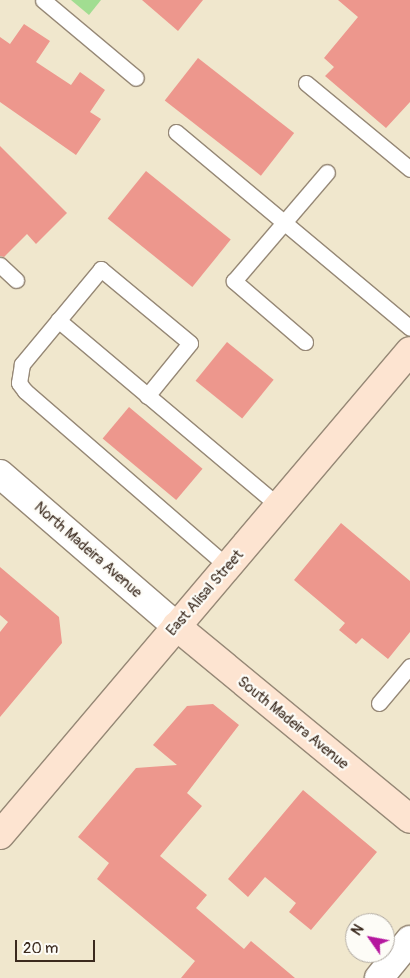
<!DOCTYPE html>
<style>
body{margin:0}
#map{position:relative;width:410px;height:978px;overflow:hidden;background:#f0e7cd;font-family:Pangolin,sans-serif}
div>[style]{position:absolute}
.green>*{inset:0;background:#a1dd91}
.building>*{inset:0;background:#ed978d;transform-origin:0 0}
.roads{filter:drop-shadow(1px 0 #968876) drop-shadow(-1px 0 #968876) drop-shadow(0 1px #968876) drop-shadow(0 -1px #968876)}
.service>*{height:15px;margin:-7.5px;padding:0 7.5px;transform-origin:7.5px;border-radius:7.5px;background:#fff}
.minor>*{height:28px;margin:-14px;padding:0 14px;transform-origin:14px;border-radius:14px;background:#fff}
.tertiary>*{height:28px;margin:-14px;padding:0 14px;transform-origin:14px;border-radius:14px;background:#fff}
.secondary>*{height:28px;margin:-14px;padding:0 14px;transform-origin:14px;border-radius:14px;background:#fde4d1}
span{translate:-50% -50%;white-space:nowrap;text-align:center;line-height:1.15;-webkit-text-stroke:4.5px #fdfcf7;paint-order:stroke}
.street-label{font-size:15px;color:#3b2a1e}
.north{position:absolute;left:345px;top:913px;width:50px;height:50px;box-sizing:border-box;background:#fdfcf7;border:1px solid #afa8a0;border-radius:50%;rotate:303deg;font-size:14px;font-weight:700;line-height:20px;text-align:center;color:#3b2a1e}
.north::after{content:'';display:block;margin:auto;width:18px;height:22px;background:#b5179e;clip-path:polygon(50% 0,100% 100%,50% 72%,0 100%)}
.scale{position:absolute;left:15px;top:940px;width:80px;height:22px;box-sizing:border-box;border:2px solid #3b2a1e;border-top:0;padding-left:6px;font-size:15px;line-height:18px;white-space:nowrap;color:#3b2a1e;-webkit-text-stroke:4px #fdfcf7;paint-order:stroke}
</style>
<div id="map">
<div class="green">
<div style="clip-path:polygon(71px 0,101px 0,89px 15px)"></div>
</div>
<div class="building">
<div style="clip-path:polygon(142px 0,203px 0,178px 31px)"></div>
<div style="clip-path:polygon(338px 0,410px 0,410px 102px,386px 128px,325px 76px,334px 67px,324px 58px,358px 17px)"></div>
<div style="clip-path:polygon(24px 24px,50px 41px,36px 62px,71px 85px,80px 72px,105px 90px,90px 112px,101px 119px,76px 155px,0 102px,0 37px,10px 44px)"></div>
<div style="left:198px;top:58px;width:122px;height:54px;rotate:38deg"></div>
<div style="clip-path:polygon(0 146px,67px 213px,36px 244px,27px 234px,4px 257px,0 256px)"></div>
<div style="left:146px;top:171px;width:109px;height:61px;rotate:39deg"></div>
<div style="left:227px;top:342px;width:60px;height:50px;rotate:39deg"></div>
<div style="left:129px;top:407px;width:96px;height:41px;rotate:40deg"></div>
<div style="clip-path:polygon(341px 523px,410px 581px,410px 632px,388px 659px,362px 638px,356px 644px,339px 630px,345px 623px,294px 580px)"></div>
<div style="clip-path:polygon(0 567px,59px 617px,62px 643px,0 717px,0 632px,8px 622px,0 615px)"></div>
<div style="clip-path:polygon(213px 704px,239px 725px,187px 793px,202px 806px,160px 856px,207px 895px,196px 908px,244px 949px,251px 941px,295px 978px,181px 978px,195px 961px,97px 879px,109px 863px,78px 837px,136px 768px,177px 765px,153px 745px,187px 706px)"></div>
<div style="clip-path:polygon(303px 790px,377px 852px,311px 930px,289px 912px,296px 903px,265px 877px,248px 897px,228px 879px)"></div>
</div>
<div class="roads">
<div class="service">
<div style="left:43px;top:0;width:121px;rotate:40deg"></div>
<div style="left:306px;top:83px;width:135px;rotate:39.6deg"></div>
<div style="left:176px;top:132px;width:305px;rotate:39.9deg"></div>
<div style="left:0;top:265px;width:22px;rotate:43deg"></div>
<div style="left:58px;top:320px;width:289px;rotate:40.1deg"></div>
<div style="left:305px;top:342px;width:94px;rotate:-139.3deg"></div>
<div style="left:234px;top:281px;width:143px;rotate:-49.5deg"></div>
<div style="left:147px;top:396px;width:68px;rotate:-50.9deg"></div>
<div style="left:190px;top:343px;width:116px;rotate:-140.3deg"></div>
<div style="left:101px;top:269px;width:124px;rotate:129.7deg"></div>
<div style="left:22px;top:364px;width:19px;rotate:99deg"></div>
<div style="left:19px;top:383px;width:10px;rotate:53deg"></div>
<div style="left:25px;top:391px;width:267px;rotate:40.9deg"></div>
<div style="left:379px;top:703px;width:48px;rotate:-50deg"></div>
</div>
<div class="minor">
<div style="left:379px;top:978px;width:49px;rotate:-50.8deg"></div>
</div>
<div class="tertiary">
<div style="left:0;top:474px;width:233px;rotate:40.8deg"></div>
</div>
<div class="secondary">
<div style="left:176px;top:626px;width:303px;rotate:39.5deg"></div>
<div style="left:0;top:835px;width:634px;rotate:-49.73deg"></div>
</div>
</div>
<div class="street-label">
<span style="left:88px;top:550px;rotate:41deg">North Madeira Avenue</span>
<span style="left:205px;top:593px;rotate:-49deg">East Alisal Street</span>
<span style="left:293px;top:723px;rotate:39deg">South Madeira Avenue</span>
</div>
<div class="north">N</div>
<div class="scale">20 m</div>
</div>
